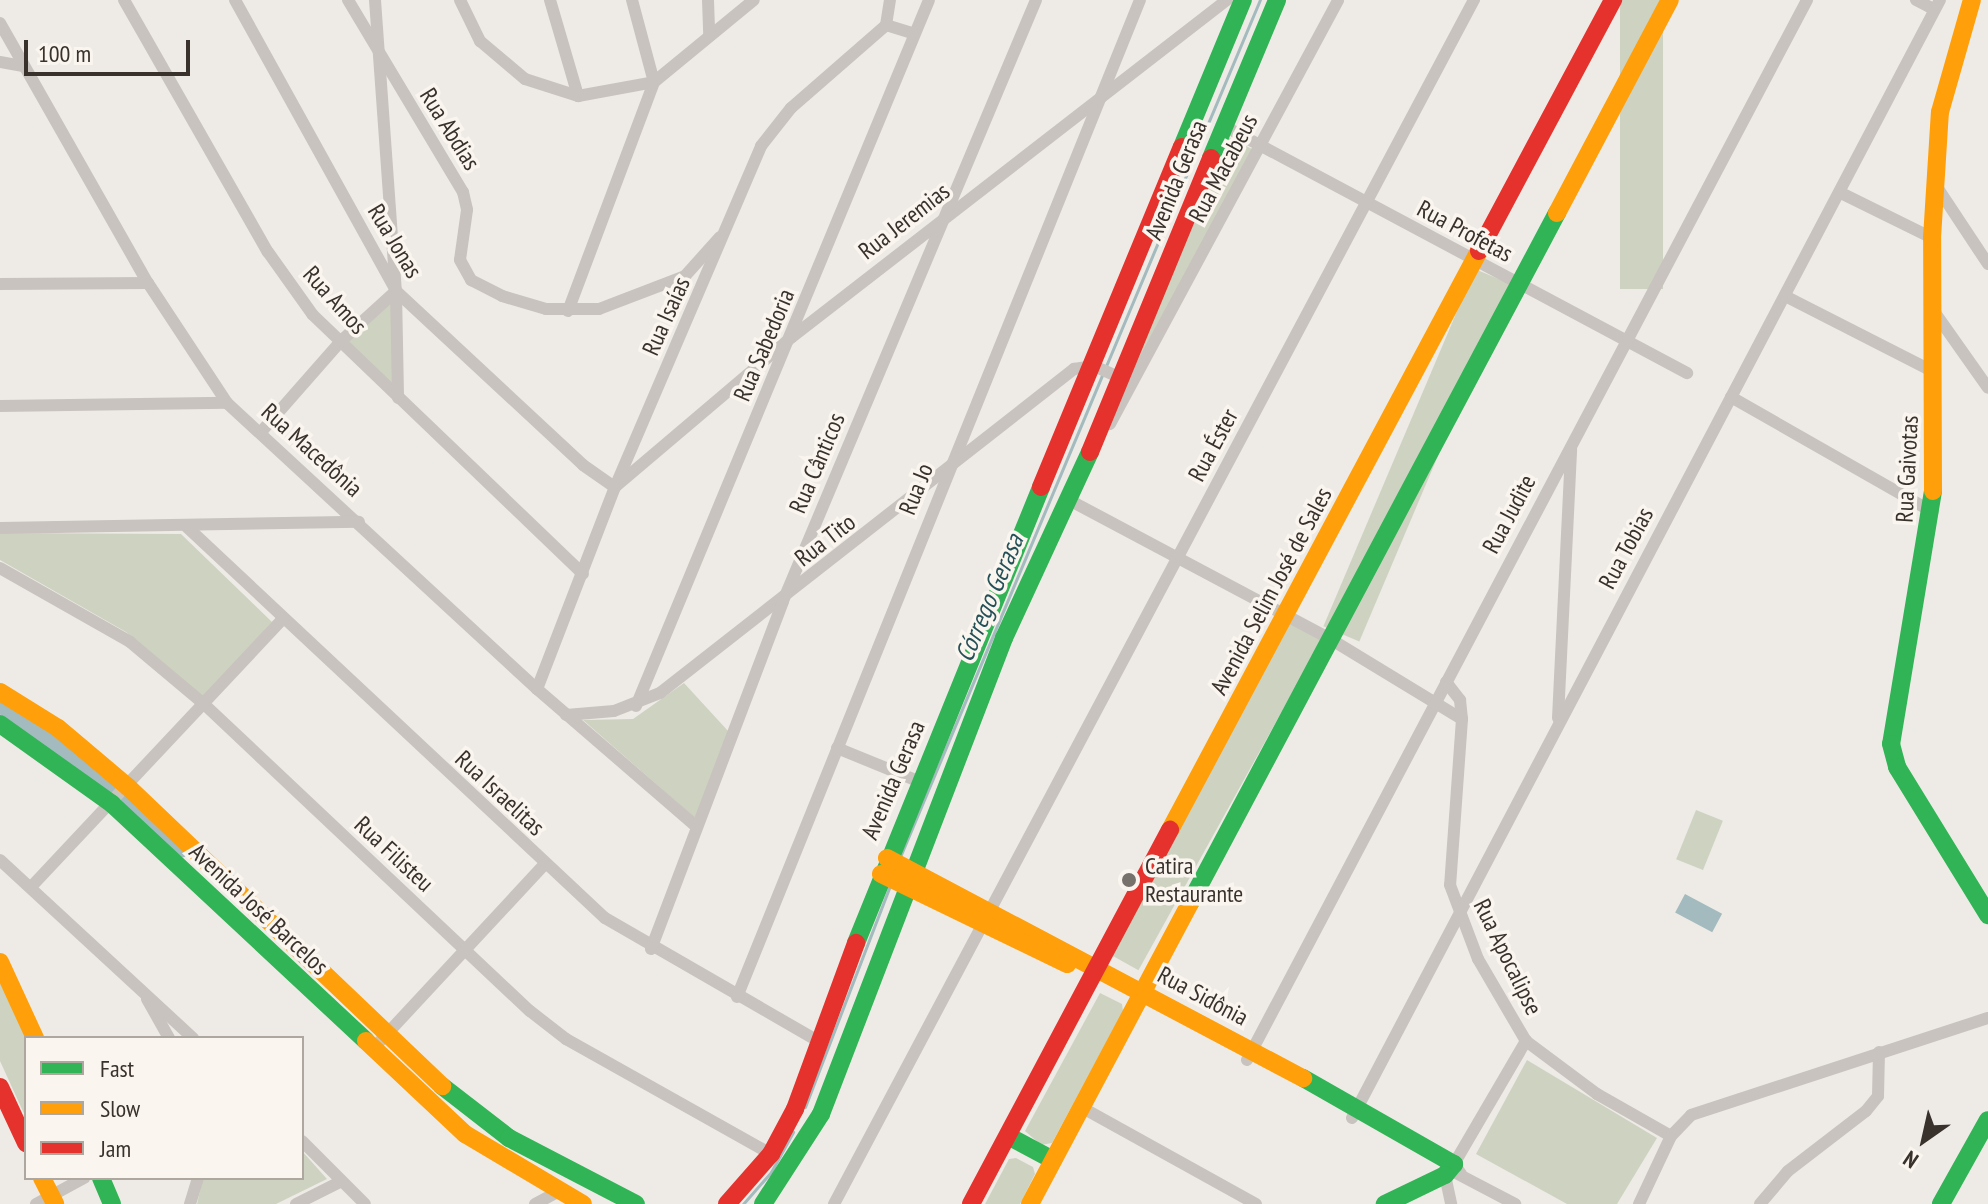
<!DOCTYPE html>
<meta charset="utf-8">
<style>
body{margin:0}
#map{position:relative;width:1988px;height:1204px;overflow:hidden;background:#eeebe6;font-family:"PT Sans Narrow",sans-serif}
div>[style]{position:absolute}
.green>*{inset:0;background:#ced3c1;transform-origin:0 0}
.water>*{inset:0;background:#a3bbbe;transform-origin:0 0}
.stream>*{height:3px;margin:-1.5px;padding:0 1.5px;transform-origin:1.5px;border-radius:1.5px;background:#a3bbbe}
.river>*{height:20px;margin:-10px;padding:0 10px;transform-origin:10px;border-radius:10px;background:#a3bbbe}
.street>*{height:12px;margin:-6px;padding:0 6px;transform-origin:6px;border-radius:6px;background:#c8c3be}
.fast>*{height:18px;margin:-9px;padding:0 9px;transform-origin:9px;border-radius:9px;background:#30b455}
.slow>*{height:18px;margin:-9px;padding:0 9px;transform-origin:9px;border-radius:9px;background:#ff9f0a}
.jam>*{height:18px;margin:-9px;padding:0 9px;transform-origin:9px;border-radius:9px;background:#e5322d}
.dots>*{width:22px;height:22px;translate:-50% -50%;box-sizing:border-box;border:4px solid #faf5ee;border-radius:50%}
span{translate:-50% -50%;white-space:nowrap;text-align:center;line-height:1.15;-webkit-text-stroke:7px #faf5ee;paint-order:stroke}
.street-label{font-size:24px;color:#39312c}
.poi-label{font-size:24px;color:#39312c}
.left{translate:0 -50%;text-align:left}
.water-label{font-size:26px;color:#245058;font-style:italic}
.legend{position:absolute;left:24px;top:1036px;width:280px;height:144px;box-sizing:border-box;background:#faf5ee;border:2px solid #ada7a0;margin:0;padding:10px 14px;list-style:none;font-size:24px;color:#39312c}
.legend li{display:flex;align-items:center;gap:16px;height:40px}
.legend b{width:40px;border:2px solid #ada7a0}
.north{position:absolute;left:1884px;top:1100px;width:80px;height:80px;-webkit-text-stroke:6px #faf5ee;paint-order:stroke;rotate:214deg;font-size:22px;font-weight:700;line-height:32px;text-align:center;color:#39312c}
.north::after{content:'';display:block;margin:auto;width:28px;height:36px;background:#39312c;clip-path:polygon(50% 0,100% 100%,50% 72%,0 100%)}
.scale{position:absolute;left:24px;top:40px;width:166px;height:36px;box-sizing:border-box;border:4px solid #39312c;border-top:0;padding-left:10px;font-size:24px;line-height:28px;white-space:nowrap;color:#39312c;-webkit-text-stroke:6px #faf5ee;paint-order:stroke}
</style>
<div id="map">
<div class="green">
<div style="left:1620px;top:0;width:43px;height:289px"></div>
<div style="clip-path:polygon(1226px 136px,1252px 149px,1107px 423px)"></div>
<div style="left:1475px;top:269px;width:39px;height:388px;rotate:23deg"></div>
<div style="clip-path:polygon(394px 297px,394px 390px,345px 342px)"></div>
<div style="clip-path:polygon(0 533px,181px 534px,272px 622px,203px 697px,126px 632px,0 560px)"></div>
<div style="left:1288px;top:622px;width:38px;height:377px;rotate:29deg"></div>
<div style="clip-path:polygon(684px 683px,729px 732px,696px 819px,583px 720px,633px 719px)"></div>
<div style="left:1696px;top:810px;width:29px;height:53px;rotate:22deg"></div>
<div style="clip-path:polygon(0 983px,26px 1038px,26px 1118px,0 1061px)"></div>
<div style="clip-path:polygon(1100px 993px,1122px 1004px,1123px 1011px,1052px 1143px,1041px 1145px,1025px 1131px)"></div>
<div style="clip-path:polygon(1527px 1060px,1657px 1138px,1617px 1204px,1567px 1204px,1476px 1154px)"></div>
<div style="clip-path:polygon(302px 1151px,327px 1179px,276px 1204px,197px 1204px,203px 1178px,302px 1178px)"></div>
<div style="clip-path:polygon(1016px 1158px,1033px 1167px,1035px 1174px,1020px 1204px,985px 1204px,1009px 1159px)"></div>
</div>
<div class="water">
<div style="left:1685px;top:894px;width:42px;height:21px;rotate:28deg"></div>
</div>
<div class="stream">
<div style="left:1106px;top:366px;width:397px;rotate:-67.2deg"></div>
<div style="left:900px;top:857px;width:525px;rotate:-67.25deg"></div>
<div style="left:805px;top:1107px;width:237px;rotate:-69deg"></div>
<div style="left:743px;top:1204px;width:43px;rotate:-48.8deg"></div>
<div style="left:771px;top:1172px;width:46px;rotate:-61.2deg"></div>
</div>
<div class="river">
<div style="left:0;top:702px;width:115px;rotate:36.2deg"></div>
<div style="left:93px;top:770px;width:117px;rotate:41.9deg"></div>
</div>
<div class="street">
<div style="left:124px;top:0;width:290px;rotate:60.3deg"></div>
<div style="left:268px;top:252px;width:77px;rotate:54.5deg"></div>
<div style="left:313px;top:315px;width:374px;rotate:43.8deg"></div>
<div style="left:235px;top:0;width:333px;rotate:61deg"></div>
<div style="left:396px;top:291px;width:255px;rotate:42.9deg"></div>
<div style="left:583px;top:465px;width:39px;rotate:35deg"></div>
<div style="left:615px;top:487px;width:232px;rotate:-40.3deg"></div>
<div style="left:792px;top:337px;width:550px;rotate:-37.77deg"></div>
<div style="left:348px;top:0;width:224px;rotate:59.1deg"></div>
<div style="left:463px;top:192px;width:18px;rotate:77deg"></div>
<div style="left:467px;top:210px;width:50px;rotate:98deg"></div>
<div style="left:460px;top:260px;width:23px;rotate:61deg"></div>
<div style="left:471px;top:280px;width:35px;rotate:27deg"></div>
<div style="left:502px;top:296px;width:46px;rotate:16.5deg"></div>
<div style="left:546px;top:309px;width:53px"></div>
<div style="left:599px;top:309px;width:92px;rotate:-21deg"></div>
<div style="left:685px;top:276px;width:52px;rotate:-48.1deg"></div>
<div style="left:375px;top:0;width:292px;rotate:85.9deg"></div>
<div style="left:396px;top:291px;width:107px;rotate:88.9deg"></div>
<div style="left:460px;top:0;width:46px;rotate:64deg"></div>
<div style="left:480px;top:41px;width:59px;rotate:40.2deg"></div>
<div style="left:525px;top:79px;width:56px;rotate:17.8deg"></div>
<div style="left:578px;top:96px;width:77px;rotate:-10.4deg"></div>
<div style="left:654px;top:82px;width:129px;rotate:-39.4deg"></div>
<div style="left:550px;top:0;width:100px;rotate:73.7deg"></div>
<div style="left:632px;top:0;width:85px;rotate:75deg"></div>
<div style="left:708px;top:0;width:36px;rotate:88deg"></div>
<div style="left:1916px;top:0;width:20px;rotate:27deg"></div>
<div style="left:0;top:23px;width:299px;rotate:60.4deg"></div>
<div style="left:148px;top:283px;width:144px;rotate:56.6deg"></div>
<div style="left:227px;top:403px;width:422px;rotate:42.7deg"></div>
<div style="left:537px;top:689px;width:211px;rotate:40.8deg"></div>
<div style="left:886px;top:25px;width:28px;rotate:17deg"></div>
<div style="left:0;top:62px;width:22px;rotate:10deg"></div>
<div style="left:1224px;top:126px;width:525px;rotate:28.08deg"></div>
<div style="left:1935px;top:184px;width:96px;rotate:56.5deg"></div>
<div style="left:1841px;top:193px;width:102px;rotate:26.3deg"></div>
<div style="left:0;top:284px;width:148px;rotate:-0.4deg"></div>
<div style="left:1785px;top:296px;width:167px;rotate:27deg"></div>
<div style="left:1933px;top:310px;width:95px;rotate:54.8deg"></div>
<div style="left:568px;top:311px;width:245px;rotate:-69.4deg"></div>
<div style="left:1731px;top:397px;width:232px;rotate:29.7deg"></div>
<div style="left:0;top:406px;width:227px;rotate:-0.8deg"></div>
<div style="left:1110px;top:424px;width:481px;rotate:-61.7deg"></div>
<div style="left:261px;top:432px;width:121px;rotate:-48.7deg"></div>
<div style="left:341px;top:341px;width:74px;rotate:-42.3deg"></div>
<div style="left:1069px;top:500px;width:292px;rotate:28deg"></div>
<div style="left:1327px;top:637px;width:158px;rotate:31.3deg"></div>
<div style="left:187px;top:527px;width:572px;rotate:43.09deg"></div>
<div style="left:605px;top:918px;width:248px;rotate:30deg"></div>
<div style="left:0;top:528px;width:359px;rotate:-1deg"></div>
<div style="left:0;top:568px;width:150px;rotate:29.6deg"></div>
<div style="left:130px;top:642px;width:98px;rotate:40deg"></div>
<div style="left:205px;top:705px;width:446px;rotate:43.3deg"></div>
<div style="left:530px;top:1011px;width:46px;rotate:37.9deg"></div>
<div style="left:566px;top:1039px;width:235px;rotate:29.3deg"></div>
<div style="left:1446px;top:682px;width:23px;rotate:52deg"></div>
<div style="left:1460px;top:700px;width:19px;rotate:84deg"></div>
<div style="left:1462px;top:719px;width:166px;rotate:94.1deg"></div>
<div style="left:1450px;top:885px;width:79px;rotate:69.3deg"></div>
<div style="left:1478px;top:959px;width:95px;rotate:59.7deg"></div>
<div style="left:1526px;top:1041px;width:89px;rotate:36.7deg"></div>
<div style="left:1597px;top:1094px;width:85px;rotate:29.6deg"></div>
<div style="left:537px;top:689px;width:217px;rotate:-68.9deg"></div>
<div style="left:615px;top:487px;width:371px;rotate:-66.8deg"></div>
<div style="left:761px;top:146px;width:48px;rotate:-51.7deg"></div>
<div style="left:791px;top:108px;width:126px;rotate:-41.1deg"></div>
<div style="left:886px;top:25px;width:25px;rotate:-81deg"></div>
<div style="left:636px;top:706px;width:764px;rotate:-67.46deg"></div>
<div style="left:566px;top:715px;width:48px;rotate:-4.8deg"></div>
<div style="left:614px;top:711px;width:49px;rotate:-21.4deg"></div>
<div style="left:660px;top:693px;width:526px;rotate:-38.05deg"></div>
<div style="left:1074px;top:369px;width:20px;rotate:-9deg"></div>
<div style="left:1094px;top:366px;width:30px;rotate:24deg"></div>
<div style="left:1558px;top:718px;width:269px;rotate:-87.2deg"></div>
<div style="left:837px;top:748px;width:87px;rotate:22.2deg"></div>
<div style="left:0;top:860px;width:263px;rotate:42.7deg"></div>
<div style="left:31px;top:887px;width:369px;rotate:-46.8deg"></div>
<div style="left:651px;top:949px;width:372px;rotate:-69.2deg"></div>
<div style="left:783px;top:601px;width:652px;rotate:-67.17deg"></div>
<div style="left:737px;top:997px;width:1075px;rotate:-67.99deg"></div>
<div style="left:147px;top:999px;width:45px;rotate:60.6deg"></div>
<div style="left:372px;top:1050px;width:253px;rotate:-47.1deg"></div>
<div style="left:1247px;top:1060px;width:1199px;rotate:-62.15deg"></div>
<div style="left:1081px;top:1107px;width:200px;rotate:29deg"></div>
<div style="left:1352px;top:1118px;width:1263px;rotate:-62.26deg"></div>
<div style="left:302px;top:1141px;width:89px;rotate:45deg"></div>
<div style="left:1456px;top:1173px;width:67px;rotate:27.7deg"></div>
<div style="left:1461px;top:1174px;width:12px;rotate:-125deg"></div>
<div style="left:1454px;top:1164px;width:143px;rotate:-59.7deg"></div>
<div style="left:1445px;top:1175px;width:30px;rotate:78deg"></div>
<div style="left:36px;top:1204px;width:55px;rotate:-28.4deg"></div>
<div style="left:190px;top:1204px;width:27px;rotate:-73deg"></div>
<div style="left:296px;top:1204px;width:51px;rotate:-26.6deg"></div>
<div style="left:535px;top:1204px;width:27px;rotate:-28deg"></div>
<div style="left:834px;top:1204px;width:1364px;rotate:-62.01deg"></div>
<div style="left:1639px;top:1204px;width:75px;rotate:-64.8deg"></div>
<div style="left:1671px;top:1136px;width:29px;rotate:-46deg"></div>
<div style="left:1691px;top:1115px;width:312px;rotate:-18.1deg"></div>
<div style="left:1760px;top:1204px;width:43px;rotate:-49.7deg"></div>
<div style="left:1788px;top:1171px;width:98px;rotate:-37.6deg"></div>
<div style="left:1866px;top:1111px;width:19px;rotate:-51deg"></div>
<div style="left:1878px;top:1096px;width:44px;rotate:-88.7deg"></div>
</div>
<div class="fast">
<div style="left:1182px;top:147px;width:159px;rotate:-67.5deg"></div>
<div style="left:1211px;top:158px;width:171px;rotate:-67.3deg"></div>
<div style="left:1933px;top:491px;width:256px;rotate:99.4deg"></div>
<div style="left:1891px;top:744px;width:24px;rotate:75deg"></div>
<div style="left:1897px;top:767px;width:174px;rotate:58.4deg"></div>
<div style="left:0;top:724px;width:138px;rotate:35.5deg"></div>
<div style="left:112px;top:804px;width:347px;rotate:43deg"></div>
<div style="left:1190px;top:903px;width:782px;rotate:-61.99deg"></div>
<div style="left:856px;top:943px;width:492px;rotate:-67.9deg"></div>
<div style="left:1303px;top:1078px;width:174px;rotate:29.7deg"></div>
<div style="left:1454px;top:1164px;width:14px;rotate:129deg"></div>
<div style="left:1445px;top:1175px;width:67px;rotate:154.2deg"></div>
<div style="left:442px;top:1086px;width:85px;rotate:37.8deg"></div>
<div style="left:509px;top:1138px;width:143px;rotate:27.5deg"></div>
<div style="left:1008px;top:1136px;width:51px;rotate:28.1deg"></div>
<div style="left:101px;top:1178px;width:28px;rotate:67deg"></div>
<div style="left:763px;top:1204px;width:107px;rotate:-57.2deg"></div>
<div style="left:821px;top:1114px;width:510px;rotate:-68.97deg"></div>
<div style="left:1004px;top:638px;width:205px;rotate:-65.2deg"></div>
<div style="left:1941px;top:1204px;width:96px;rotate:-60.8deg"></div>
</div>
<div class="slow">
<div style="left:1557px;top:213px;width:241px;rotate:-62.1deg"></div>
<div style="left:1933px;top:491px;width:253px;rotate:-90.2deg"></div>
<div style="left:1932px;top:238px;width:126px;rotate:-86.4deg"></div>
<div style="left:1940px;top:112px;width:116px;rotate:-74.1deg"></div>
<div style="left:0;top:692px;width:68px;rotate:31.8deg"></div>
<div style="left:58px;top:728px;width:92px;rotate:40.1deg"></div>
<div style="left:128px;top:787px;width:434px;rotate:43.6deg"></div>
<div style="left:1170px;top:830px;width:656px;rotate:-61.91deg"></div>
<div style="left:887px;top:858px;width:471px;rotate:27.9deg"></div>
<div style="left:881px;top:874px;width:207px;rotate:25.8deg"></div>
<div style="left:0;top:962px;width:84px;rotate:65.3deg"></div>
<div style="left:366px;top:1041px;width:136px;rotate:43.2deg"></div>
<div style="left:465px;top:1134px;width:137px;rotate:30.7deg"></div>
<div style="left:42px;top:1178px;width:29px;rotate:63deg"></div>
<div style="left:1030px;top:1204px;width:341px;rotate:-62deg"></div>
</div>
<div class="jam">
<div style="left:1479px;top:251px;width:285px;rotate:-61.9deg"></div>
<div style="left:1090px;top:452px;width:318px;rotate:-67.6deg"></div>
<div style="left:1041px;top:487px;width:368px;rotate:-67.5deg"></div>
<div style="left:0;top:1087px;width:62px;rotate:65.1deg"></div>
<div style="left:727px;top:1204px;width:67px;rotate:-48.7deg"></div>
<div style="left:771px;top:1154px;width:51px;rotate:-61.9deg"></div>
<div style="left:795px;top:1109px;width:177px;rotate:-69.8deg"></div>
<div style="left:971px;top:1204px;width:424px;rotate:-62deg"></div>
</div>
<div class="dots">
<div style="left:1129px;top:880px;background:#78726d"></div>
</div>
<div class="street-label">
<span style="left:450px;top:129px;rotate:58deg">Rua Abdias</span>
<span style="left:1223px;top:168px;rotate:-62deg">Rua Macabeus</span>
<span style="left:1176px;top:180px;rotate:-68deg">Avenida Gerasa</span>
<span style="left:904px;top:221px;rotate:-38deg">Rua Jeremias</span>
<span style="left:1465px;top:231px;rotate:28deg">Rua Profetas</span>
<span style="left:395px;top:241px;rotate:59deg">Rua Jonas</span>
<span style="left:335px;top:300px;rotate:48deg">Rua Amos</span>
<span style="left:666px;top:316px;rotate:-66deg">Rua Isaías</span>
<span style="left:764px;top:345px;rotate:-67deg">Rua Sabedoria</span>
<span style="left:1213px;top:445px;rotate:-62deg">Rua Éster</span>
<span style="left:312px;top:450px;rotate:42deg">Rua Macedônia</span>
<span style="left:817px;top:463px;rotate:-67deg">Rua Cânticos</span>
<span style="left:1907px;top:469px;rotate:-87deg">Rua Gaivotas</span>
<span style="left:916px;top:489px;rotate:-68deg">Rua Jo</span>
<span style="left:1509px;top:514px;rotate:-62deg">Rua Judite</span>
<span style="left:825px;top:540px;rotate:-38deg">Rua Tito</span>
<span style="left:1626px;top:548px;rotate:-62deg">Rua Tobias</span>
<span style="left:1271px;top:591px;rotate:-62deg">Avenida Selim José de Sales</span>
<span style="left:893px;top:780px;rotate:-67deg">Avenida Gerasa</span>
<span style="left:500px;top:793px;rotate:43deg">Rua Israelitas</span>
<span style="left:394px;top:854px;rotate:43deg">Rua Filisteu</span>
<span style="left:259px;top:909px;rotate:43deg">Avenida José Barcelos</span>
<span style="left:1508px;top:957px;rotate:64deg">Rua Apocalipse</span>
<span style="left:1203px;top:996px;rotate:28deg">Rua Sidônia</span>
</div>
<div class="poi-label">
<span class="left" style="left:1145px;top:880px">Catira<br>Restaurante</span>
</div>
<div class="water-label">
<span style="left:989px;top:598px;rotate:-67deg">Córrego Gerasa</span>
</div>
<ul class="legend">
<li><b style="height:10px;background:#30b455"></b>Fast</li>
<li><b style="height:10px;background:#ff9f0a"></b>Slow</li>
<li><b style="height:10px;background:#e5322d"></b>Jam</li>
</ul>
<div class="north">N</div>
<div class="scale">100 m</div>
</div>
